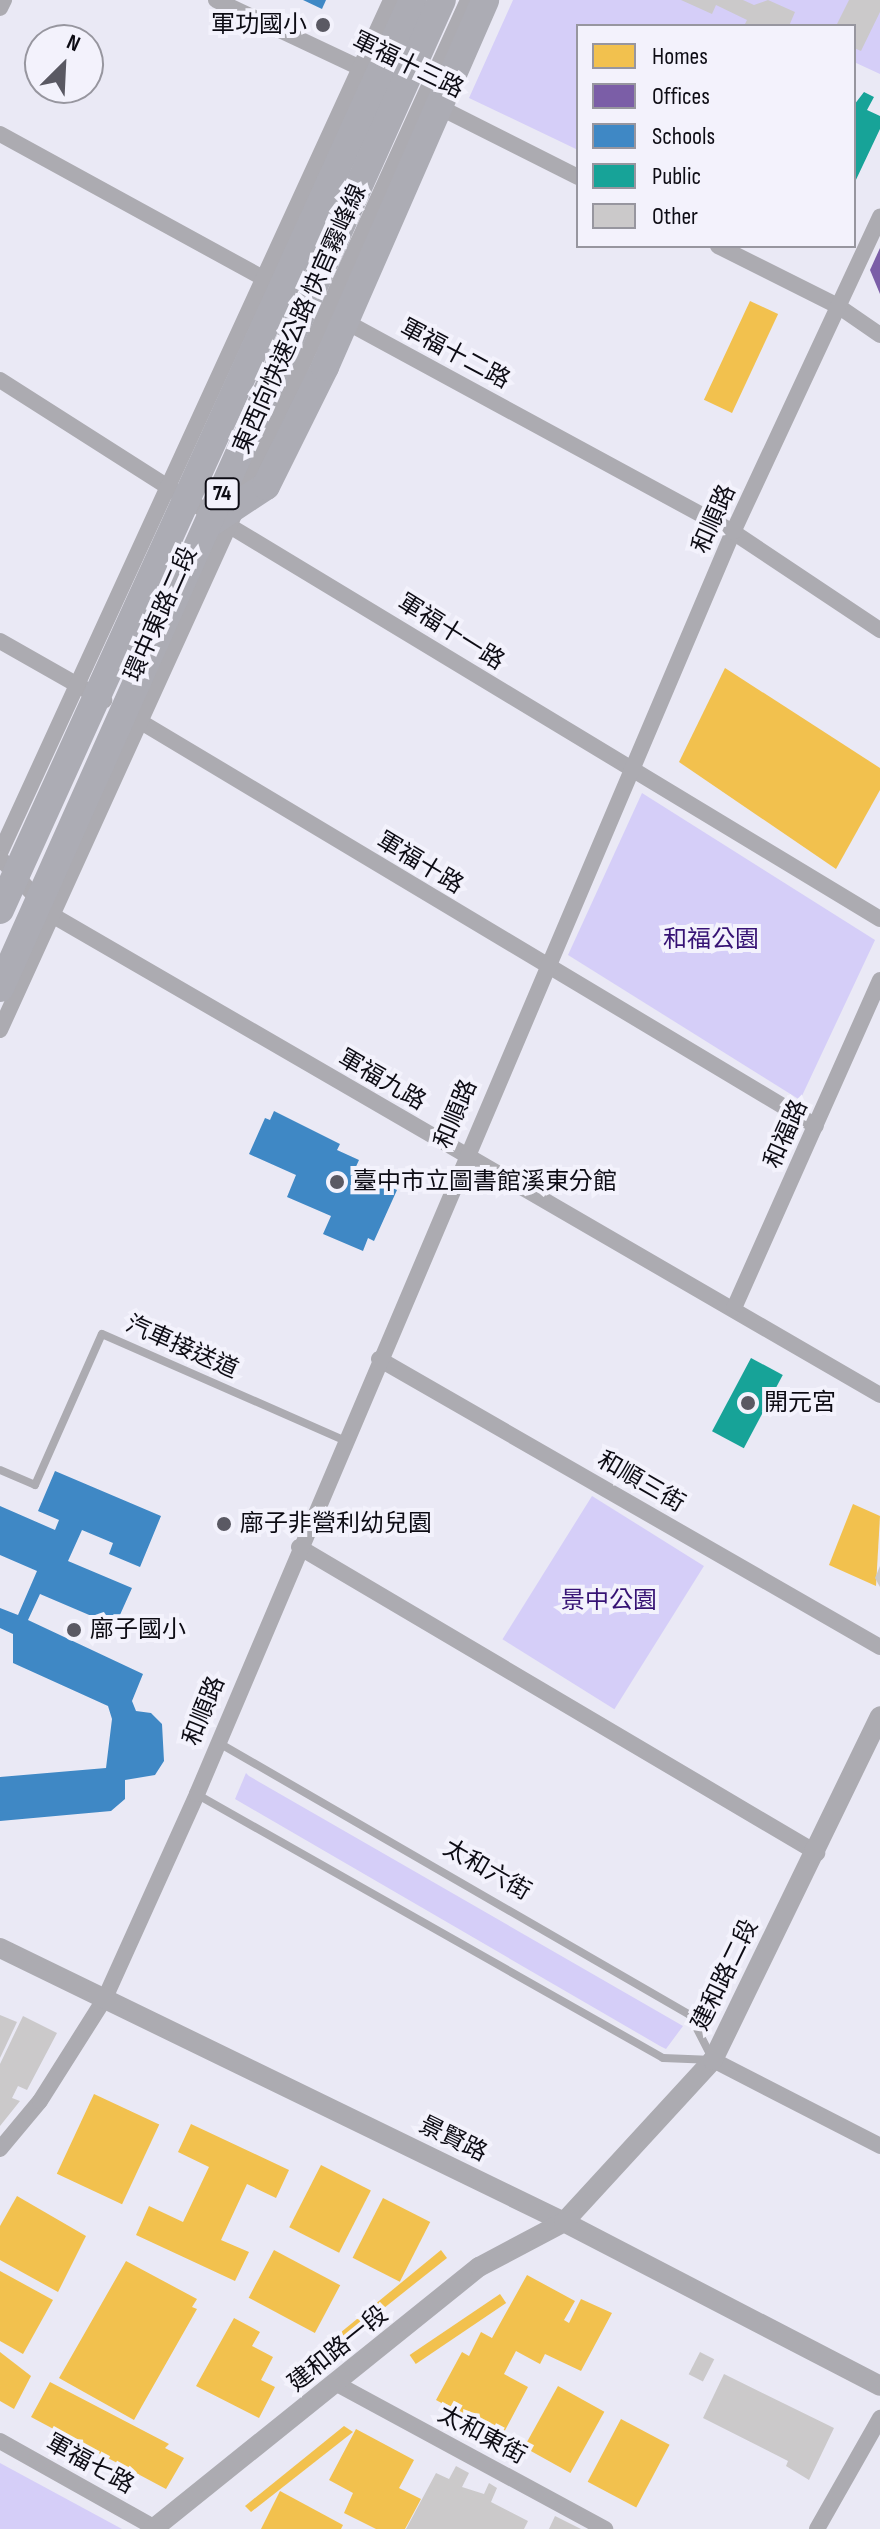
<!DOCTYPE html>
<meta charset="utf-8">
<style>
body{margin:0}
#map{position:relative;width:880px;height:2529px;overflow:hidden;background:#eae9f5;font-family:"Sofia Sans Condensed","Noto Sans TC",sans-serif}
div>[style]{position:absolute}
.green>*{inset:0;background:#d5cef8;transform-origin:0 0}
.homes>*{inset:0;background:#f2c14e;transform-origin:0 0}
.offices>*{inset:0;background:#7b5ea7}
.schools>*{inset:0;background:#3f88c5}
.public>*{inset:0;background:#17a398;transform-origin:0 0}
.building>*{inset:0;background:#cbc9ca;transform-origin:0 0}
.service>*{height:8px;margin:-4px;padding:0 4px;transform-origin:4px;border-radius:4px;background:#acabb1}
.minor>*{height:16px;margin:-8px;padding:0 8px;transform-origin:8px;border-radius:8px;background:#acabb1}
.tertiary>*{height:20px;margin:-10px;padding:0 10px;transform-origin:10px;border-radius:10px;background:#acabb1}
.trunk-bridge>*{height:28px;margin:-14px;padding:0 14px;transform-origin:14px;border-radius:14px;background:#acacb4}
.dots>*{width:22px;height:22px;translate:-50% -50%;box-sizing:border-box;border:4px solid #f3f2fc;border-radius:50%}
span{translate:-50% -50%;white-space:nowrap;text-align:center;line-height:1.15;-webkit-text-stroke:8px #f3f2fc;paint-order:stroke}
.shield-label span{padding:2px 6px;background:#f3f2fc;border:2px solid;border-radius:6px;-webkit-text-stroke-width:0}
.shield-label{font-size:22px;color:#0d0c14;font-weight:700}
.poi-label{font-size:24px;color:#0d0c14}
.right{translate:-100% -50%;text-align:right}
.left{translate:0 -50%;text-align:left}
.street-label{font-size:24px;color:#0d0c14}
.park-label{font-size:24px;color:#361274}
.legend{position:absolute;left:576px;top:24px;width:280px;height:224px;box-sizing:border-box;background:#f3f2fc;border:2px solid #97969f;margin:0;padding:10px 14px;list-style:none;font-size:24px;color:#0d0c14}
.legend li{display:flex;align-items:center;gap:16px;height:40px}
.legend b{width:40px;border:2px solid #97969f}
.north{position:absolute;left:24px;top:24px;width:80px;height:80px;box-sizing:border-box;background:#f3f2fc;border:2px solid #97969f;border-radius:50%;rotate:24deg;font-size:22px;font-weight:700;line-height:32px;text-align:center;color:#0d0c14}
.north::after{content:'';display:block;margin:auto;width:28px;height:36px;background:#5a5963;clip-path:polygon(50% 0,100% 100%,50% 72%,0 100%)}
</style>
<div id="map">
<div class="green">
<div style="clip-path:polygon(513px 0,880px 0,880px 74px,854px 62px,854px 26px,578px 26px,578px 150px,469px 98px)"></div>
<div style="clip-path:polygon(642px 793px,875px 940px,800px 1100px,568px 955px)"></div>
<div style="left:592px;top:1496px;width:132px;height:169px;rotate:32deg"></div>
<div style="clip-path:polygon(246px 1773px,249px 1776px,683px 2026px,666px 2049px,660px 2046px,235px 1799px)"></div>
<div style="clip-path:polygon(0 2463px,122px 2529px,0 2529px)"></div>
</div>
<div class="homes">
<div style="left:750px;top:301px;width:31px;height:109px;rotate:25deg"></div>
<div style="clip-path:polygon(725px 668px,880px 768px,880px 790px,836px 869px,679px 762px)"></div>
<div style="clip-path:polygon(853px 1504px,880px 1516px,876px 1586px,829px 1565px)"></div>
<div style="left:94px;top:2094px;width:72px;height:88px;rotate:25deg"></div>
<div style="clip-path:polygon(191px 2124px,289px 2170px,276px 2198px,247px 2184px,221px 2240px,249px 2252px,235px 2281px,136px 2235px,149px 2206px,183px 2222px,209px 2167px,178px 2152px)"></div>
<div style="left:321px;top:2165px;width:56px;height:70px;rotate:27deg"></div>
<div style="clip-path:polygon(17px 2196px,86px 2236px,58px 2292px,0 2260px,0 2226px)"></div>
<div style="left:383px;top:2198px;width:53px;height:67px;rotate:27deg"></div>
<div style="left:274px;top:2250px;width:75px;height:54px;rotate:28deg"></div>
<div style="clip-path:polygon(441px 2250px,447px 2258px,345px 2339px,340px 2333px)"></div>
<div style="clip-path:polygon(126px 2261px,197px 2299px,192px 2307px,197px 2309px,134px 2420px,59px 2378px)"></div>
<div style="clip-path:polygon(0 2271px,53px 2300px,23px 2354px,0 2341px)"></div>
<div style="clip-path:polygon(527px 2275px,575px 2301px,564px 2320px,569px 2323px,581px 2299px,612px 2313px,581px 2371px,545px 2354px,540px 2364px,516px 2351px,504px 2374px,528px 2387px,502px 2436px,436px 2400px,462px 2352px,469px 2356px,481px 2332px,492px 2338px)"></div>
<div style="left:500px;top:2294px;width:11px;height:109px;rotate:56deg"></div>
<div style="clip-path:polygon(234px 2318px,260px 2332px,252px 2346px,273px 2357px,261px 2380px,275px 2387px,259px 2418px,196px 2386px)"></div>
<div style="clip-path:polygon(0 2352px,31px 2376px,14px 2409px,0 2401px)"></div>
<div style="clip-path:polygon(50px 2382px,169px 2444px,165px 2448px,184px 2458px,166px 2489px,31px 2417px)"></div>
<div style="left:558px;top:2386px;width:53px;height:70px;rotate:29deg"></div>
<div style="left:621px;top:2419px;width:55px;height:71px;rotate:28deg"></div>
<div style="clip-path:polygon(344px 2426px,353px 2432px,251px 2512px,245px 2506px)"></div>
<div style="clip-path:polygon(356px 2429px,414px 2460px,399px 2488px,421px 2499px,405px 2529px,376px 2529px,344px 2513px,353px 2493px,329px 2480px)"></div>
<div style="clip-path:polygon(280px 2491px,343px 2525px,341px 2529px,261px 2529px)"></div>
</div>
<div class="offices">
<div style="clip-path:polygon(880px 248px,880px 294px,870px 270px)"></div>
</div>
<div class="schools">
<div style="clip-path:polygon(303px 0,326px 0,322px 9px)"></div>
<div style="clip-path:polygon(274px 1111px,340px 1144px,337px 1150px,359px 1160px,354px 1171px,397px 1190px,374px 1241px,368px 1238px,363px 1251px,323px 1234px,331px 1216px,287px 1197px,296px 1175px,249px 1154px,265px 1118px,270px 1120px)"></div>
<div style="clip-path:polygon(55px 1471px,161px 1516px,140px 1567px,109px 1554px,113px 1543px,82px 1530px,68px 1561px,132px 1588px,115px 1626px,40px 1594px,28px 1620px,143px 1674px,132px 1701px,136px 1711px,151px 1713px,162px 1724px,164px 1761px,155px 1775px,125px 1780px,125px 1799px,111px 1811px,0 1821px,0 1777px,106px 1768px,112px 1719px,108px 1706px,13px 1663px,13px 1634px,0 1628px,0 1608px,18px 1615px,37px 1571px,0 1555px,0 1506px,55px 1530px,59px 1520px,38px 1511px)"></div>
</div>
<div class="public">
<div style="clip-path:polygon(864px 92px,874px 97px,867px 110px,880px 116px,880px 129px,854px 184px,854px 105px)"></div>
<div style="left:751px;top:1358px;width:36px;height:83px;rotate:28deg"></div>
</div>
<div class="building">
<div style="clip-path:polygon(681px 0,743px 0,754px 5px,768px 0,795px 12px,789px 26px,744px 26px,747px 20px,716px 5px,712px 14px)"></div>
<div style="clip-path:polygon(849px 0,880px 0,880px 12px,861px 51px,854px 48px,854px 26px,836px 26px)"></div>
<div style="clip-path:polygon(880px 1566px,880px 1587px,875px 1578px)"></div>
<div style="clip-path:polygon(0 2015px,17px 2022px,0 2058px)"></div>
<div style="clip-path:polygon(23px 2016px,57px 2033px,27px 2090px,18px 2086px,12px 2098px,20px 2101px,0 2126px,0 2064px)"></div>
<div style="left:700px;top:2352px;width:16px;height:25px;rotate:27deg"></div>
<div style="clip-path:polygon(724px 2374px,834px 2428px,809px 2480px,786px 2466px,788px 2461px,703px 2418px)"></div>
<div style="clip-path:polygon(456px 2466px,469px 2473px,462px 2487px,484px 2494px,489px 2483px,497px 2488px,491px 2502px,528px 2521px,524px 2529px,406px 2529px,436px 2473px,449px 2479px)"></div>
<div style="clip-path:polygon(555px 2516px,581px 2529px,549px 2529px)"></div>
</div>
<div class="service">
<div style="left:0;top:1470px;width:38px;rotate:23deg"></div>
<div style="left:35px;top:1485px;width:165px;rotate:-66.1deg"></div>
<div style="left:102px;top:1334px;width:264px;rotate:23.7deg"></div>
<div style="left:198px;top:1795px;width:534px;rotate:29.49deg"></div>
<div style="left:663px;top:2058px;width:50px;rotate:2.3deg"></div>
<div style="left:713px;top:2060px;width:51px;rotate:-117.1deg"></div>
<div style="left:690px;top:2015px;width:544px;rotate:-149.99deg"></div>
</div>
<div class="minor">
<div style="left:216px;top:0;width:169px;rotate:25.2deg"></div>
<div style="left:0;top:8px;width:9px;rotate:-63deg"></div>
<div style="left:433px;top:104px;width:162px;rotate:26.7deg"></div>
<div style="left:0;top:134px;width:358px;rotate:28.7deg"></div>
<div style="left:718px;top:246px;width:134px;rotate:26.6deg"></div>
<div style="left:838px;top:306px;width:51px;rotate:34.6deg"></div>
<div style="left:339px;top:318px;width:448px;rotate:28.5deg"></div>
<div style="left:733px;top:532px;width:177px;rotate:33.7deg"></div>
<div style="left:0;top:380px;width:270px;rotate:32.5deg"></div>
<div style="left:228px;top:525px;width:762px;rotate:31.14deg"></div>
<div style="left:0;top:641px;width:120px;rotate:29.6deg"></div>
<div style="left:131px;top:716px;width:798px;rotate:30.9deg"></div>
<div style="left:0;top:853px;width:938px;rotate:-65.37deg"></div>
<div style="left:0;top:858px;width:77px;rotate:47.6deg"></div>
<div style="left:52px;top:915px;width:957px;rotate:30.1deg"></div>
<div style="left:0;top:1030px;width:1131px;rotate:-65.56deg"></div>
<div style="left:734px;top:1308px;width:359px;rotate:-66deg"></div>
<div style="left:379px;top:1359px;width:578px;rotate:29.89deg"></div>
<div style="left:299px;top:1547px;width:602px;rotate:30.57deg"></div>
<div style="left:713px;top:2060px;width:188px;rotate:27.2deg"></div>
<div style="left:0;top:2149px;width:62px;rotate:-50.2deg"></div>
<div style="left:40px;top:2101px;width:122px;rotate:-57.7deg"></div>
<div style="left:105px;top:1998px;width:224px;rotate:-65.7deg"></div>
<div style="left:197px;top:1794px;width:1371px;rotate:-66.99deg"></div>
<div style="left:733px;top:532px;width:348px;rotate:-65deg"></div>
<div style="left:337px;top:2384px;width:305px;rotate:28.4deg"></div>
<div style="left:0;top:2441px;width:180px;rotate:29.3deg"></div>
<div style="left:817px;top:2529px;width:128px;rotate:-60.4deg"></div>
</div>
<div class="tertiary">
<div style="left:0;top:1948px;width:627px;rotate:25.91deg"></div>
<div style="left:564px;top:2222px;width:356px;rotate:27.4deg"></div>
<div style="left:153px;top:2529px;width:418px;rotate:-38.8deg"></div>
<div style="left:479px;top:2267px;width:96px;rotate:-27.9deg"></div>
<div style="left:564px;top:2222px;width:220px;rotate:-47.4deg"></div>
<div style="left:713px;top:2060px;width:382px;rotate:-64.1deg"></div>
</div>
<div class="trunk-bridge">
<div style="left:210px;top:523px;width:67px;rotate:-33.5deg"></div>
<div style="left:266px;top:486px;width:133px;rotate:-63.6deg"></div>
<div style="left:325px;top:367px;width:400px;rotate:-66.4deg"></div>
<div style="left:0;top:910px;width:999px;rotate:-65.59deg"></div>
<div style="left:0;top:988px;width:1082px;rotate:-65.9deg"></div>
</div>
<div class="dots">
<div style="left:323px;top:25px;background:#5a5963"></div>
<div style="left:337px;top:1182px;background:#5a5963"></div>
<div style="left:748px;top:1403px;background:#5a5963"></div>
<div style="left:224px;top:1524px;background:#5a5963"></div>
<div style="left:74px;top:1630px;background:#5a5963"></div>
</div>
<div class="shield-label">
<span style="left:222px;top:494px">74</span>
</div>
<div class="poi-label">
<span class="right" style="left:307px;top:25px">軍功國小</span>
<span class="left" style="left:353px;top:1182px">臺中市立圖書館溪東分館</span>
<span class="left" style="left:764px;top:1403px">開元宮</span>
<span class="left" style="left:240px;top:1524px">廍子非營利幼兒園</span>
<span class="left" style="left:90px;top:1630px">廍子國小</span>
</div>
<div class="street-label">
<span style="left:408px;top:65px;rotate:26deg">軍福十三路</span>
<span style="left:300px;top:319px;rotate:-66deg">東西向快速公路 快官霧峰線</span>
<span style="left:455px;top:354px;rotate:28deg">軍福十二路</span>
<span style="left:714px;top:519px;rotate:-66deg">和順路</span>
<span style="left:161px;top:614px;rotate:-66deg">環中東路二段</span>
<span style="left:451px;top:632px;rotate:32deg">軍福十一路</span>
<span style="left:420px;top:863px;rotate:31deg">軍福十路</span>
<span style="left:382px;top:1080px;rotate:30deg">軍福九路</span>
<span style="left:456px;top:1114px;rotate:-67deg">和順路</span>
<span style="left:786px;top:1134px;rotate:-66deg">和福路</span>
<span style="left:182px;top:1347px;rotate:24deg">汽車接送道</span>
<span style="left:641px;top:1482px;rotate:30deg">和順三街</span>
<span style="left:204px;top:1711px;rotate:-68deg">和順路</span>
<span style="left:487px;top:1870px;rotate:30deg">太和六街</span>
<span style="left:725px;top:1975px;rotate:-64deg">建和路二段</span>
<span style="left:453px;top:2139px;rotate:26deg">景賢路</span>
<span style="left:338px;top:2349px;rotate:-39deg">建和路一段</span>
<span style="left:482px;top:2435px;rotate:28deg">太和東街</span>
<span style="left:90px;top:2464px;rotate:29deg">軍福七路</span>
</div>
<div class="park-label">
<span style="left:711px;top:940px">和福公園</span>
<span style="left:609px;top:1601px">景中公園</span>
</div>
<ul class="legend">
<li><b style="height:22px;background:#f2c14e"></b>Homes</li>
<li><b style="height:22px;background:#7b5ea7"></b>Offices</li>
<li><b style="height:22px;background:#3f88c5"></b>Schools</li>
<li><b style="height:22px;background:#17a398"></b>Public</li>
<li><b style="height:22px;background:#cbc9ca"></b>Other</li>
</ul>
<div class="north">N</div>
</div>
